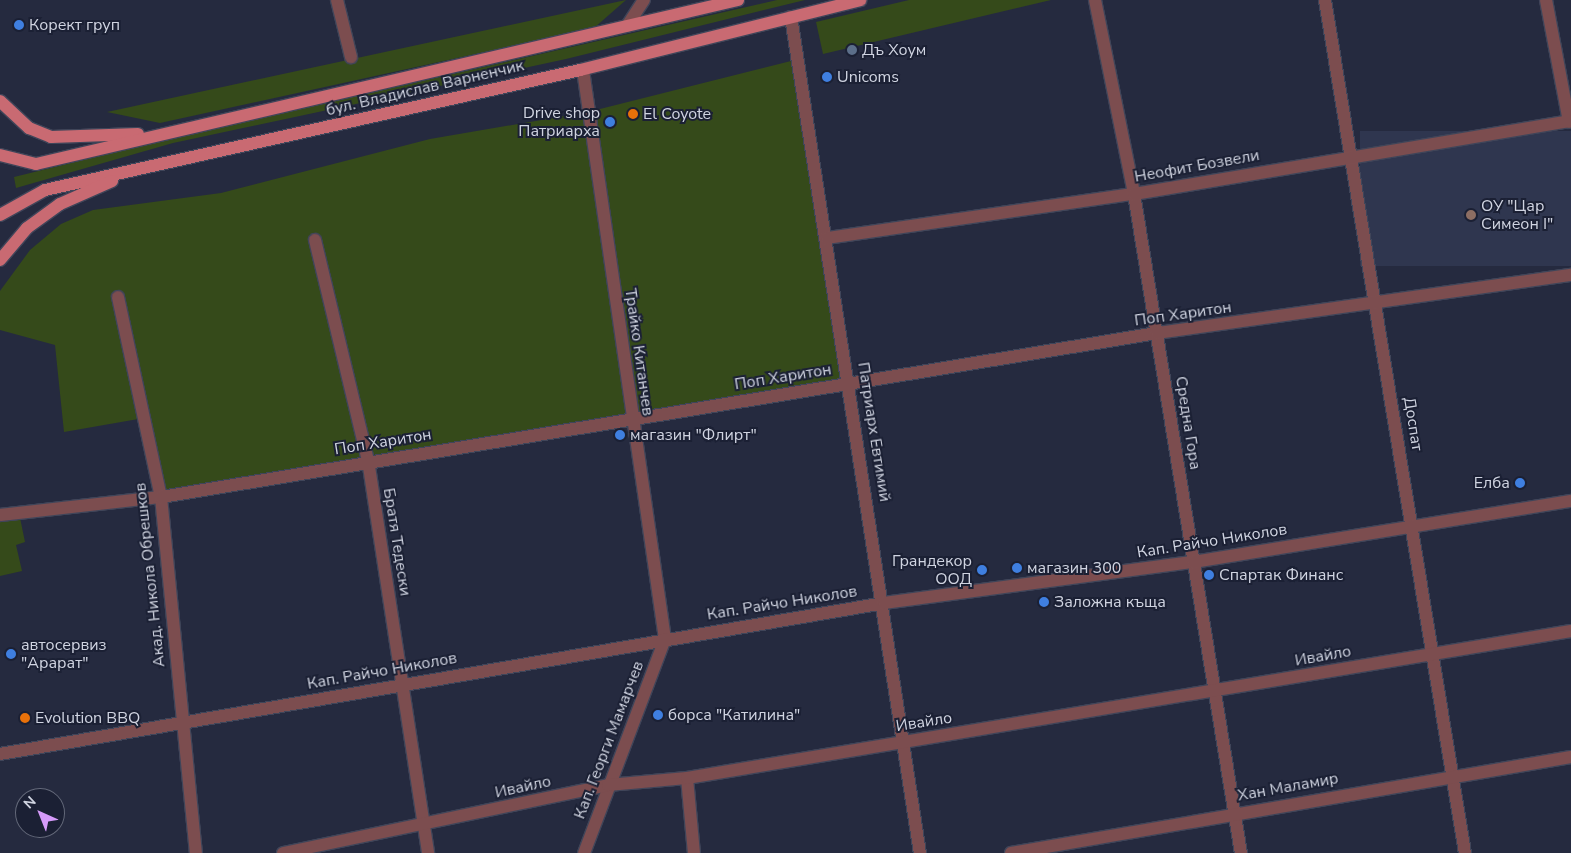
<!DOCTYPE html>
<meta charset="utf-8">
<style>
body{margin:0}
#map{position:relative;width:1571px;height:853px;overflow:hidden;background:#252a3f;font-family:"Nunito Sans",sans-serif}
div>[style]{position:absolute}
.built>*{inset:0;background:#2f364f;transform-origin:0 0}
.green>*{inset:0;background:#354a1a}
.roads{filter:drop-shadow(1px 0 #404559) drop-shadow(-1px 0 #404559) drop-shadow(0 1px #404559) drop-shadow(0 -1px #404559)}
.minor>*{height:12px;margin:-6px;padding:0 6px;transform-origin:6px;border-radius:6px;background:#7c4d4f}
.major>*{height:12px;margin:-6px;padding:0 6px;transform-origin:6px;border-radius:6px;background:#c96a72}
.dots>*{width:14px;height:14px;translate:-50% -50%;box-sizing:border-box;border:2px solid #1b2034;border-radius:50%}
span{translate:-50% -50%;white-space:nowrap;text-align:center;line-height:1.15;-webkit-text-stroke:4px #1b2034;paint-order:stroke}
.poi-label{font-size:16px;color:#d0d4e1}
.left{translate:0 -50%;text-align:left}
.right{translate:-100% -50%;text-align:right}
.street-label{font-size:16px;color:#d0d4e1}
.north{position:absolute;left:15px;top:788px;width:50px;height:50px;box-sizing:border-box;background:#1b2034;border:1px solid #636879;border-radius:50%;rotate:316deg;font-size:14px;font-weight:700;line-height:20px;text-align:center;color:#d0d4e1}
.north::after{content:'';display:block;margin:auto;width:18px;height:22px;background:#d69bfa;clip-path:polygon(50% 0,100% 100%,50% 72%,0 100%)}
</style>
<div id="map">
<div class="built">
<div style="left:1571px;top:131px;width:135px;height:211px;rotate:90deg"></div>
</div>
<div class="green">
<div style="clip-path:polygon(626px 0,594px 28px,160px 123px,107px 112px)"></div>
<div style="clip-path:polygon(777px 0,805px 0,566px 59px,173px 143px,16px 188px,14px 177px,173px 138px)"></div>
<div style="clip-path:polygon(909px 0,1051px 0,823px 54px,816px 22px)"></div>
<div style="clip-path:polygon(795px 60px,849px 383px,161px 497px,144px 418px,64px 432px,55px 345px,0 330px,0 291px,30px 250px,61px 224px,93px 210px,221px 193px,430px 139px,588px 112px)"></div>
<div style="clip-path:polygon(19px 513px,25px 542px,16px 545px,22px 571px,0 576px,0 515px)"></div>
</div>
<div class="roads">
<div class="minor">
<div style="left:337px;top:0;width:59px;rotate:76.2deg"></div>
<div style="left:1095px;top:0;width:198px;rotate:78.6deg"></div>
<div style="left:1134px;top:194px;width:668px;rotate:80.78deg"></div>
<div style="left:1325px;top:0;width:864px;rotate:80.68deg"></div>
<div style="left:1546px;top:0;width:124px;rotate:79.3deg"></div>
<div style="left:791px;top:17px;width:846px;rotate:81.23deg"></div>
<div style="left:627px;top:26px;width:31px;rotate:-57deg"></div>
<div style="left:583px;top:70px;width:575px;rotate:81.8deg"></div>
<div style="left:665px;top:639px;width:229px;rotate:110.7deg"></div>
<div style="left:827px;top:238px;width:310px;rotate:-8.2deg"></div>
<div style="left:1134px;top:194px;width:443px;rotate:-9.5deg"></div>
<div style="left:315px;top:240px;width:226px;rotate:76.5deg"></div>
<div style="left:368px;top:460px;width:398px;rotate:81.3deg"></div>
<div style="left:118px;top:297px;width:205px;rotate:77.9deg"></div>
<div style="left:161px;top:497px;width:358px;rotate:84.4deg"></div>
<div style="left:0;top:515px;width:162px;rotate:-6.4deg"></div>
<div style="left:161px;top:497px;width:1009px;rotate:-9.35deg"></div>
<div style="left:1157px;top:333px;width:418px;rotate:-8deg"></div>
<div style="left:0;top:754px;width:897px;rotate:-9.69deg"></div>
<div style="left:884px;top:603px;width:312px;rotate:-7.6deg"></div>
<div style="left:1193px;top:562px;width:383px;rotate:-9.2deg"></div>
<div style="left:687px;top:778px;width:75px;rotate:84.7deg"></div>
<div style="left:283px;top:853px;width:332px;rotate:-11.8deg"></div>
<div style="left:608px;top:785px;width:79px;rotate:-5.1deg"></div>
<div style="left:687px;top:778px;width:896px;rotate:-9.44deg"></div>
<div style="left:1011px;top:853px;width:568px;rotate:-9.73deg"></div>
</div>
<div class="major">
<div style="left:0;top:101px;width:40px;rotate:43deg"></div>
<div style="left:29px;top:128px;width:24px;rotate:22deg"></div>
<div style="left:51px;top:137px;width:87px;rotate:-2deg"></div>
<div style="left:0;top:155px;width:37px;rotate:14deg"></div>
<div style="left:36px;top:164px;width:721px;rotate:-13.15deg"></div>
<div style="left:0;top:215px;width:51px;rotate:-29.1deg"></div>
<div style="left:45px;top:190px;width:548px;rotate:-12.64deg"></div>
<div style="left:580px;top:70px;width:289px;rotate:-14deg"></div>
<div style="left:0;top:260px;width:42px;rotate:-49.8deg"></div>
<div style="left:27px;top:228px;width:41px;rotate:-36deg"></div>
<div style="left:60px;top:204px;width:57px;rotate:-23.9deg"></div>
</div>
</div>
<div class="dots">
<div style="left:19px;top:25px;background:#3f7fe0"></div>
<div style="left:852px;top:50px;background:#5c6f8a"></div>
<div style="left:827px;top:77px;background:#3f7fe0"></div>
<div style="left:633px;top:114px;background:#e8710a"></div>
<div style="left:610px;top:122px;background:#3f7fe0"></div>
<div style="left:1471px;top:215px;background:#8d6e63"></div>
<div style="left:620px;top:435px;background:#3f7fe0"></div>
<div style="left:1520px;top:483px;background:#3f7fe0"></div>
<div style="left:1017px;top:568px;background:#3f7fe0"></div>
<div style="left:982px;top:570px;background:#3f7fe0"></div>
<div style="left:1209px;top:575px;background:#3f7fe0"></div>
<div style="left:1044px;top:602px;background:#3f7fe0"></div>
<div style="left:11px;top:654px;background:#3f7fe0"></div>
<div style="left:658px;top:715px;background:#3f7fe0"></div>
<div style="left:25px;top:718px;background:#e8710a"></div>
</div>
<div class="poi-label">
<span class="left" style="left:29px;top:25px">Корект груп</span>
<span class="left" style="left:862px;top:50px">Дъ Хоум</span>
<span class="left" style="left:837px;top:77px">Unicoms</span>
<span class="right" style="left:600px;top:122px">Drive shop<br>Патриарха</span>
<span class="left" style="left:643px;top:114px">El Coyote</span>
<span class="left" style="left:1481px;top:215px">ОУ "Цар<br>Симеон I"</span>
<span class="left" style="left:630px;top:435px">магазин "Флирт"</span>
<span class="right" style="left:1510px;top:483px">Елба</span>
<span class="right" style="left:972px;top:570px">Грандекор<br>ООД</span>
<span class="left" style="left:1027px;top:568px">магазин 300</span>
<span class="left" style="left:1219px;top:575px">Спартак Финанс</span>
<span class="left" style="left:1054px;top:602px">Заложна къща</span>
<span class="left" style="left:21px;top:654px">автосервиз<br>"Арарат"</span>
<span class="left" style="left:668px;top:715px">борса "Катилина"</span>
<span class="left" style="left:35px;top:718px">Evolution BBQ</span>
</div>
<div class="street-label">
<span style="left:425px;top:88px;rotate:-13deg">бул. Владислав Варненчик</span>
<span style="left:1197px;top:166px;rotate:-10deg">Неофит Бозвели</span>
<span style="left:1183px;top:314px;rotate:-8deg">Поп Харитон</span>
<span style="left:639px;top:352px;rotate:82deg">Трайко Китанчев</span>
<span style="left:783px;top:377px;rotate:-9deg">Поп Харитон</span>
<span style="left:1188px;top:423px;rotate:81deg">Средна Гора</span>
<span style="left:1413px;top:424px;rotate:81deg">Доспат</span>
<span style="left:874px;top:432px;rotate:81deg">Патриарх Евтимий</span>
<span style="left:383px;top:442px;rotate:-9deg">Поп Харитон</span>
<span style="left:1212px;top:541px;rotate:-9deg">Кап. Райчо Николов</span>
<span style="left:397px;top:542px;rotate:81deg">Братя Тедески</span>
<span style="left:150px;top:575px;rotate:-96deg">Акад. Никола Обрешков</span>
<span style="left:782px;top:603px;rotate:-9deg">Кап. Райчо Николов</span>
<span style="left:1323px;top:656px;rotate:-10deg">Ивайло</span>
<span style="left:382px;top:671px;rotate:-10deg">Кап. Райчо Николов</span>
<span style="left:924px;top:722px;rotate:-9deg">Ивайло</span>
<span style="left:609px;top:740px;rotate:-69deg">Кап. Георги Мамарчев</span>
<span style="left:523px;top:787px;rotate:-12deg">Ивайло</span>
<span style="left:1288px;top:787px;rotate:-10deg">Хан Маламир</span>
</div>
<div class="north">N</div>
</div>
